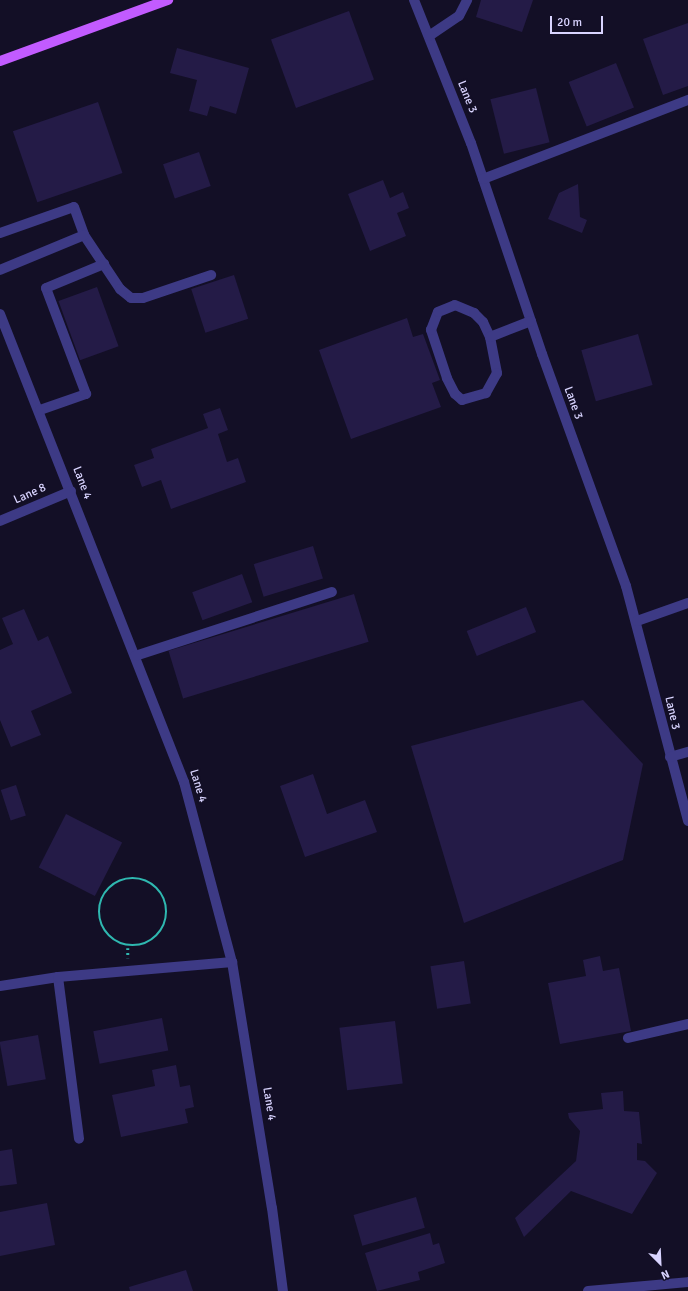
<!DOCTYPE html>
<style>
body{margin:0}
#map{position:relative;width:688px;height:1291px;overflow:hidden;background:#130f26;font-family:Signika,sans-serif}
div>[style]{position:absolute}
.building>*{inset:0;background:#241b47;transform-origin:0 0}
.path>*{height:2.5px;margin-top:-1.25px;transform-origin:0;background:repeating-linear-gradient(90deg,#2fb8b0 0 2px,transparent 0 5px)}
.path>.ring{margin:-1.25px;padding:0;box-sizing:content-box;background:none;border:2.5px solid #2fb8b0;border-radius:50%}
.minor>*{height:10px;margin:-5px;padding:0 5px;transform-origin:5px;border-radius:5px;background:#3d3a85}
.major>*{height:10px;margin:-5px;padding:0 5px;transform-origin:5px;border-radius:5px;background:#c25bff}
span{translate:-50% -50%;white-space:nowrap;text-align:center;line-height:1.15;-webkit-text-stroke:4px #130f26;paint-order:stroke}
.street-label{font-size:12px;color:#d9d4ff}
.north{position:absolute;left:640px;top:1243px;width:40px;height:40px;-webkit-text-stroke:3px #130f26;paint-order:stroke;rotate:156deg;font-size:11px;font-weight:700;line-height:16px;text-align:center;color:#d9d4ff}
.north::after{content:'';display:block;margin:auto;width:14px;height:18px;background:#d9d4ff;clip-path:polygon(50% 0,100% 100%,50% 72%,0 100%)}
.scale{position:absolute;left:550px;top:16px;width:53px;height:18px;box-sizing:border-box;border:2px solid #d9d4ff;border-top:0;padding-left:5px;font-size:12px;line-height:14px;white-space:nowrap;color:#d9d4ff;-webkit-text-stroke:3px #130f26;paint-order:stroke}
</style>
<div id="map">
<div class="building">
<div style="clip-path:polygon(481px 0,533px 0,522px 32px,476px 17px)"></div>
<div style="left:349px;top:11px;width:73px;height:83px;rotate:70deg"></div>
<div style="clip-path:polygon(688px 23px,688px 86px,663px 95px,643px 39px)"></div>
<div style="clip-path:polygon(177px 48px,249px 68px,236px 114px,210px 106px,207px 116px,189px 111px,197px 80px,170px 73px)"></div>
<div style="left:616px;top:63px;width:48px;height:51px;rotate:68deg"></div>
<div style="left:536px;top:88px;width:56px;height:47px;rotate:76deg"></div>
<div style="left:98px;top:102px;width:75px;height:90px;rotate:71deg"></div>
<div style="left:199px;top:152px;width:36px;height:38px;rotate:71deg"></div>
<div style="clip-path:polygon(383px 180px,390px 198px,403px 192px,409px 208px,397px 213px,406px 236px,370px 251px,348px 194px)"></div>
<div style="clip-path:polygon(578px 184px,580px 217px,587px 220px,582px 233px,548px 219px,559px 193px)"></div>
<div style="left:234px;top:275px;width:46px;height:45px;rotate:72deg"></div>
<div style="left:97px;top:287px;width:63px;height:41px;rotate:70deg"></div>
<div style="clip-path:polygon(407px 318px,413px 337px,423px 334px,440px 380px,432px 383px,441px 407px,351px 439px,319px 350px)"></div>
<div style="left:638px;top:334px;width:53px;height:59px;rotate:74deg"></div>
<div style="clip-path:polygon(220px 408px,228px 430px,218px 434px,227px 462px,238px 458px,246px 482px,171px 509px,161px 480px,142px 487px,134px 465px,154px 458px,151px 449px,208px 428px,203px 414px)"></div>
<div style="left:313px;top:546px;width:34px;height:62px;rotate:73deg"></div>
<div style="left:242px;top:574px;width:30px;height:53px;rotate:70deg"></div>
<div style="left:354px;top:594px;width:50px;height:194px;rotate:73deg"></div>
<div style="left:526px;top:607px;width:27px;height:64px;rotate:68deg"></div>
<div style="clip-path:polygon(24px 609px,38px 641px,48px 636px,72px 693px,31px 711px,41px 735px,11px 747px,0 720px,0 650px,13px 644px,2px 618px)"></div>
<div style="clip-path:polygon(583px 700px,643px 764px,623px 860px,464px 923px,411px 746px)"></div>
<div style="clip-path:polygon(313px 774px,327px 814px,365px 800px,377px 832px,305px 857px,280px 786px)"></div>
<div style="left:16px;top:785px;width:32px;height:16px;rotate:72deg"></div>
<div style="left:66px;top:814px;width:63px;height:60px;rotate:27deg"></div>
<div style="clip-path:polygon(600px 956px,603px 971px,619px 968px,631px 1031px,560px 1044px,548px 983px,586px 976px,583px 960px)"></div>
<div style="left:464px;top:961px;width:43px;height:34px;rotate:81deg"></div>
<div style="left:162px;top:1018px;width:33px;height:70px;rotate:79deg"></div>
<div style="left:395px;top:1021px;width:63px;height:56px;rotate:83deg"></div>
<div style="left:38px;top:1035px;width:45px;height:39px;rotate:80deg"></div>
<div style="clip-path:polygon(176px 1065px,180px 1087px,190px 1085px,194px 1107px,185px 1109px,188px 1123px,121px 1137px,112px 1095px,155px 1086px,152px 1070px)"></div>
<div style="clip-path:polygon(623px 1091px,624px 1111px,639px 1112px,642px 1144px,637px 1143px,637px 1160px,645px 1161px,657px 1173px,632px 1214px,571px 1191px,524px 1237px,515px 1218px,576px 1161px,580px 1131px,569px 1118px,568px 1113px,603px 1109px,601px 1093px)"></div>
<div style="clip-path:polygon(12px 1149px,17px 1184px,0 1186px,0 1151px)"></div>
<div style="left:416px;top:1197px;width:32px;height:65px;rotate:74deg"></div>
<div style="clip-path:polygon(47px 1203px,55px 1245px,0 1256px,0 1212px)"></div>
<div style="clip-path:polygon(430px 1233px,433px 1245px,439px 1243px,445px 1263px,418px 1272px,420px 1280px,377px 1291px,365px 1253px)"></div>
<div style="clip-path:polygon(186px 1270px,193px 1291px,130px 1291px,129px 1287px)"></div>
</div>
<div class="path">
<div class="ring" style="left:99px;top:878px;width:65.5px;height:65.5px"></div>
<div style="left:128px;top:948px;width:10px;rotate:90deg"></div>
</div>
<div class="minor">
<div style="left:414px;top:0;width:154px;rotate:68.3deg"></div>
<div style="left:471px;top:143px;width:223px;rotate:71.4deg"></div>
<div style="left:542px;top:354px;width:247px;rotate:70.1deg"></div>
<div style="left:626px;top:586px;width:243px;rotate:75.2deg"></div>
<div style="left:429px;top:36px;width:36px;rotate:-34deg"></div>
<div style="left:459px;top:16px;width:18px;rotate:-63deg"></div>
<div style="left:483px;top:179px;width:220px;rotate:-21.1deg"></div>
<div style="left:0;top:233px;width:78px;rotate:-19.4deg"></div>
<div style="left:74px;top:207px;width:30px;rotate:70deg"></div>
<div style="left:84px;top:235px;width:65px;rotate:56.3deg"></div>
<div style="left:120px;top:289px;width:14px;rotate:39deg"></div>
<div style="left:131px;top:298px;width:12px"></div>
<div style="left:143px;top:298px;width:72px;rotate:-18.7deg"></div>
<div style="left:0;top:270px;width:91px;rotate:-22.6deg"></div>
<div style="left:455px;top:305px;width:21px;rotate:23deg"></div>
<div style="left:474px;top:313px;width:13px;rotate:45deg"></div>
<div style="left:483px;top:322px;width:17px;rotate:65deg"></div>
<div style="left:490px;top:337px;width:37px;rotate:79deg"></div>
<div style="left:497px;top:373px;width:23px;rotate:119deg"></div>
<div style="left:486px;top:393px;width:25px;rotate:164deg"></div>
<div style="left:462px;top:400px;width:9px;rotate:-139deg"></div>
<div style="left:455px;top:394px;width:18px;rotate:-117deg"></div>
<div style="left:447px;top:378px;width:51px;rotate:-108.4deg"></div>
<div style="left:431px;top:330px;width:19px;rotate:-69deg"></div>
<div style="left:438px;top:312px;width:18px;rotate:-22deg"></div>
<div style="left:0;top:314px;width:503px;rotate:68.54deg"></div>
<div style="left:184px;top:782px;width:186px;rotate:75.1deg"></div>
<div style="left:232px;top:962px;width:249px;rotate:80.8deg"></div>
<div style="left:272px;top:1208px;width:84px;rotate:82.5deg"></div>
<div style="left:490px;top:337px;width:44px;rotate:-21.3deg"></div>
<div style="left:40px;top:410px;width:49px;rotate:-19.2deg"></div>
<div style="left:86px;top:394px;width:113px;rotate:-110.7deg"></div>
<div style="left:46px;top:288px;width:63px;rotate:-22.5deg"></div>
<div style="left:0;top:521px;width:77px;rotate:-22.9deg"></div>
<div style="left:637px;top:621px;width:54px;rotate:-19.4deg"></div>
<div style="left:135px;top:656px;width:207px;rotate:-18deg"></div>
<div style="left:670px;top:757px;width:19px;rotate:-16deg"></div>
<div style="left:58px;top:977px;width:163px;rotate:82.6deg"></div>
<div style="left:0;top:986px;width:59px;rotate:-8.8deg"></div>
<div style="left:58px;top:977px;width:175px;rotate:-4.9deg"></div>
<div style="left:628px;top:1038px;width:62px;rotate:-13.1deg"></div>
<div style="left:588px;top:1291px;width:100px;rotate:-5.1deg"></div>
</div>
<div class="major">
<div style="left:0;top:61px;width:179px;rotate:-20deg"></div>
</div>
<div class="street-label">
<span style="left:467px;top:97px;rotate:68deg">Lane 3</span>
<span style="left:573px;top:403px;rotate:70deg">Lane 3</span>
<span style="left:82px;top:483px;rotate:69deg">Lane 4</span>
<span style="left:30px;top:494px;rotate:-24deg">Lane 8</span>
<span style="left:672px;top:713px;rotate:77deg">Lane 3</span>
<span style="left:198px;top:786px;rotate:73deg">Lane 4</span>
<span style="left:269px;top:1104px;rotate:81deg">Lane 4</span>
</div>
<div class="north">N</div>
<div class="scale">20 m</div>
</div>
